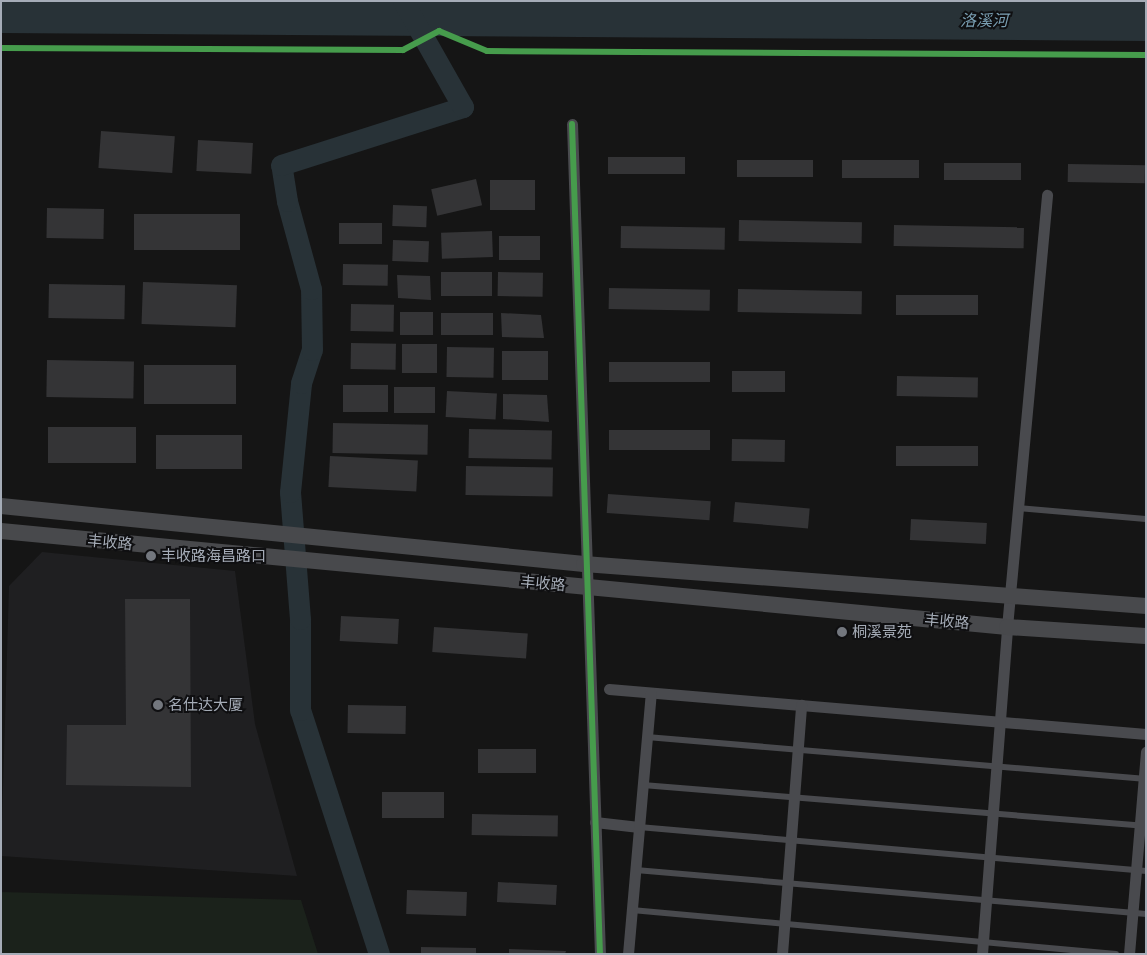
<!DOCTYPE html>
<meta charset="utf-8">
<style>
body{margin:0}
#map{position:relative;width:1147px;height:955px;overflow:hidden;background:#151515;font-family:"Titillium Web","Noto Sans SC",sans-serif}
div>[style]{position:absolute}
.built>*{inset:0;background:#1f1f21}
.green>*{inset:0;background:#1b221b}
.water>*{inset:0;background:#283237}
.river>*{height:21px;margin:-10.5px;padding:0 10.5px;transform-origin:10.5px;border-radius:10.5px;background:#283237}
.building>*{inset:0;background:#343436;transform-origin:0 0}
.service>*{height:5.5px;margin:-2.75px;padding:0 2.75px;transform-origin:2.75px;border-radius:2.75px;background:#494a4e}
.minor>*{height:11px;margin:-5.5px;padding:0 5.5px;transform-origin:5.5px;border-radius:5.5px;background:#494a4e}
.secondary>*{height:16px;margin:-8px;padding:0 8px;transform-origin:8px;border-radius:8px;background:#48494c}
.cycleway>*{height:6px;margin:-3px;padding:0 3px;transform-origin:3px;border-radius:3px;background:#469c4c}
.dots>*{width:14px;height:14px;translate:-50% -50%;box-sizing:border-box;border:2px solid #0f0f11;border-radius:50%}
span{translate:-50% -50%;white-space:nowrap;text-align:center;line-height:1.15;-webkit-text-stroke:4px #0f0f11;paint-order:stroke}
.street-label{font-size:15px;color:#a5acb7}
.poi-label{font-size:15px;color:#a5acb7}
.left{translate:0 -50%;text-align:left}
.water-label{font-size:16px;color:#7a9fb3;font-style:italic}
.frame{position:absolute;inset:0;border:2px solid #a5acb7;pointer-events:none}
</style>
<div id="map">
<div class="built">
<div style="clip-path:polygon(42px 552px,235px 571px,255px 724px,297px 876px,1px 856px,9px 586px)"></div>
</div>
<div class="green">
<div style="clip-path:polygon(1px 892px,301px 900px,318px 954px,1px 954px)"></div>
</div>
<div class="water">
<div style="clip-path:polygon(1px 1px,1146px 1px,1146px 41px,1px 33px)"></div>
</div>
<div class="river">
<div style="left:379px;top:954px;width:256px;rotate:-107.9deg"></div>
<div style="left:300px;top:710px;width:91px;rotate:-90deg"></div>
<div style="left:300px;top:619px;width:127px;rotate:-94.5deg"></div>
<div style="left:290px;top:492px;width:110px;rotate:-84.2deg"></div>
<div style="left:301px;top:383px;width:35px;rotate:-72deg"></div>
<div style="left:312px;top:350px;width:61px;rotate:-90.9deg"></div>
<div style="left:311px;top:289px;width:91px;rotate:-105.3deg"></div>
<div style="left:287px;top:201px;width:36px;rotate:-99deg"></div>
<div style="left:281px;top:165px;width:191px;rotate:-17.7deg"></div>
<div style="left:463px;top:107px;width:122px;rotate:-119.5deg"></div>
</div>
<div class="building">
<div style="left:101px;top:131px;width:74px;height:37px;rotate:4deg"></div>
<div style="left:198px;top:140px;width:55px;height:31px;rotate:3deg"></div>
<div style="left:608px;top:157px;width:77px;height:17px"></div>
<div style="left:737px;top:160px;width:76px;height:17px"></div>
<div style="left:842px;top:160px;width:77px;height:18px"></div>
<div style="left:944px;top:163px;width:77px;height:17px"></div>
<div style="left:1068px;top:164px;width:77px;height:18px;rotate:1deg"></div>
<div style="left:476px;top:179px;width:27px;height:46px;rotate:77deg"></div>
<div style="left:490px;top:180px;width:45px;height:30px"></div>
<div style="left:393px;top:205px;width:34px;height:21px;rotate:2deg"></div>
<div style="left:47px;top:208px;width:57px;height:30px;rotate:1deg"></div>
<div style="left:134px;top:214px;width:106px;height:36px"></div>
<div style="left:739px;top:220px;width:123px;height:21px;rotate:1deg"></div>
<div style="left:339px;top:223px;width:43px;height:21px"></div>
<div style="left:894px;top:225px;width:130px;height:21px;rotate:1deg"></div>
<div style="left:621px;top:226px;width:104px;height:22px;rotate:1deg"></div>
<div style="left:492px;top:231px;width:26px;height:51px;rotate:88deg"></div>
<div style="left:499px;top:236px;width:41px;height:24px"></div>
<div style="left:393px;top:240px;width:36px;height:21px;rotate:2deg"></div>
<div style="left:343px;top:264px;width:45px;height:21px;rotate:1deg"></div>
<div style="left:441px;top:272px;width:51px;height:24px"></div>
<div style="left:498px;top:272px;width:45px;height:24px;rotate:1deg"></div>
<div style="clip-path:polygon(397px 275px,430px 276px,431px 300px,398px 298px)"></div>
<div style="left:143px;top:282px;width:94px;height:42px;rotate:2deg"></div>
<div style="left:49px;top:284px;width:76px;height:34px;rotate:1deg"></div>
<div style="left:609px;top:288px;width:101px;height:21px;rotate:1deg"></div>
<div style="left:738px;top:289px;width:124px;height:23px;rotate:1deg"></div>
<div style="left:896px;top:295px;width:82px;height:20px"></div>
<div style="left:351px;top:304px;width:43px;height:27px;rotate:1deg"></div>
<div style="left:400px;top:312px;width:33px;height:23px"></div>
<div style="left:441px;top:313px;width:52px;height:22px"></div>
<div style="clip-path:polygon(501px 313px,541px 315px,544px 338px,502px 337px)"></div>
<div style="left:351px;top:343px;width:45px;height:26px;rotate:1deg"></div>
<div style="left:402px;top:344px;width:35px;height:29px"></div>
<div style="left:447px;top:347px;width:47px;height:30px;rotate:1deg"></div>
<div style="left:502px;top:351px;width:46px;height:29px"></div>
<div style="left:47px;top:360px;width:87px;height:37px;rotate:1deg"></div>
<div style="left:609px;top:362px;width:101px;height:20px"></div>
<div style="left:144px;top:365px;width:92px;height:39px"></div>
<div style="left:732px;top:371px;width:53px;height:21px"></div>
<div style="left:897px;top:376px;width:81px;height:20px;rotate:1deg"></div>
<div style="left:343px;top:385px;width:45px;height:27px"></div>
<div style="left:394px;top:387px;width:41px;height:26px"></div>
<div style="left:447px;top:391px;width:50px;height:26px;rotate:3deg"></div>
<div style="clip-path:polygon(503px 394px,547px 395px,549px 422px,503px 419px)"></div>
<div style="left:333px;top:423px;width:95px;height:30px;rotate:1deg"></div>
<div style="left:48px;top:427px;width:88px;height:36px"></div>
<div style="left:469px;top:429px;width:83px;height:29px;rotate:1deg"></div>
<div style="left:609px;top:430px;width:101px;height:20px"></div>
<div style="left:242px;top:435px;width:34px;height:86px;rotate:90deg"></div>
<div style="left:732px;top:439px;width:53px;height:22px;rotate:1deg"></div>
<div style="left:896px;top:446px;width:82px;height:20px"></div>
<div style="left:330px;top:456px;width:88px;height:31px;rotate:3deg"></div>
<div style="left:466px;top:466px;width:87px;height:29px;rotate:1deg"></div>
<div style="left:608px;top:494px;width:103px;height:19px;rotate:4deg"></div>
<div style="left:735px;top:502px;width:75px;height:20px;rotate:5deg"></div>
<div style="left:911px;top:519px;width:76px;height:21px;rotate:3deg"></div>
<div style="clip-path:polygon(125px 599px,190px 599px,191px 787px,66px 785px,67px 725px,126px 725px)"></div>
<div style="left:341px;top:616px;width:58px;height:25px;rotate:3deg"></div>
<div style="left:434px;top:627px;width:94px;height:25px;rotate:4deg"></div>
<div style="left:348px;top:705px;width:58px;height:28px;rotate:1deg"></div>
<div style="left:478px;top:749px;width:58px;height:24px"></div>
<div style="left:382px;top:792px;width:62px;height:26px"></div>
<div style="left:472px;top:814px;width:86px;height:21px;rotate:1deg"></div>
<div style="left:498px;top:882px;width:59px;height:20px;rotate:3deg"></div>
<div style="left:407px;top:890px;width:60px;height:24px;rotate:2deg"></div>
<div style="clip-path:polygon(421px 947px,476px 948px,476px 954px,421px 954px)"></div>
<div style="clip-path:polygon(509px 949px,566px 951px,565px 954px,509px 954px)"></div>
</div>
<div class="service">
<div style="left:1018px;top:508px;width:128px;rotate:4.9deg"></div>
<div style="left:647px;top:737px;width:501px;rotate:4.81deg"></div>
<div style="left:643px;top:785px;width:505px;rotate:4.66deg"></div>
<div style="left:639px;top:827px;width:509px;rotate:4.96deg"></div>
<div style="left:636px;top:870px;width:512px;rotate:4.93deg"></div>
<div style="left:632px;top:910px;width:486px;rotate:5.2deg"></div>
</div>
<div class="minor">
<div style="left:572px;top:124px;width:830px;rotate:88.07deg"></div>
<div style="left:609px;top:689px;width:539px;rotate:4.79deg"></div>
<div style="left:595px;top:822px;width:44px;rotate:6.5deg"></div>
<div style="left:628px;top:954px;width:262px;rotate:-85deg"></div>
<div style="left:782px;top:954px;width:250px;rotate:-85.6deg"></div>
<div style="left:982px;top:954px;width:328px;rotate:-85.6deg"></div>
<div style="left:1007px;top:627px;width:434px;rotate:-84.7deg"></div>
<div style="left:1129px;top:954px;width:203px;rotate:-85.2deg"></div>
</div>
<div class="secondary">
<div style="left:1px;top:506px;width:586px;rotate:5.68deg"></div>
<div style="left:584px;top:564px;width:564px;rotate:4.27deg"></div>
<div style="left:1px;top:531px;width:1011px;rotate:5.45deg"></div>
<div style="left:1007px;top:627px;width:139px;rotate:3.7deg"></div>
</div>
<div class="cycleway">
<div style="left:1px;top:48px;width:402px;rotate:0.3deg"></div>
<div style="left:403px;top:50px;width:41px;rotate:-27.8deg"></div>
<div style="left:439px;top:31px;width:52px;rotate:22.6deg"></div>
<div style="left:487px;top:51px;width:659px;rotate:0.35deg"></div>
<div style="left:572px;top:124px;width:830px;rotate:88.07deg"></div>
</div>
<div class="dots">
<div style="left:151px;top:556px;background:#73777e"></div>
<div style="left:842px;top:632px;background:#73777e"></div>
<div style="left:158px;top:705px;background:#73777e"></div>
</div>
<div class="street-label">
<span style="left:110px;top:542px;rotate:5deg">丰收路</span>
<span style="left:543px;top:583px;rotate:5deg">丰收路</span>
<span style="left:947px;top:621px;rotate:5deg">丰收路</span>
</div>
<div class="poi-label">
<span class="left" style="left:161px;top:556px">丰收路海昌路口</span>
<span class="left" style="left:852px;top:632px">桐溪景苑</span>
<span class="left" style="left:168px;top:705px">名仕达大厦</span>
</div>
<div class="water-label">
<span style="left:984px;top:20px">洛溪河</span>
</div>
<div class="frame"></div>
</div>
